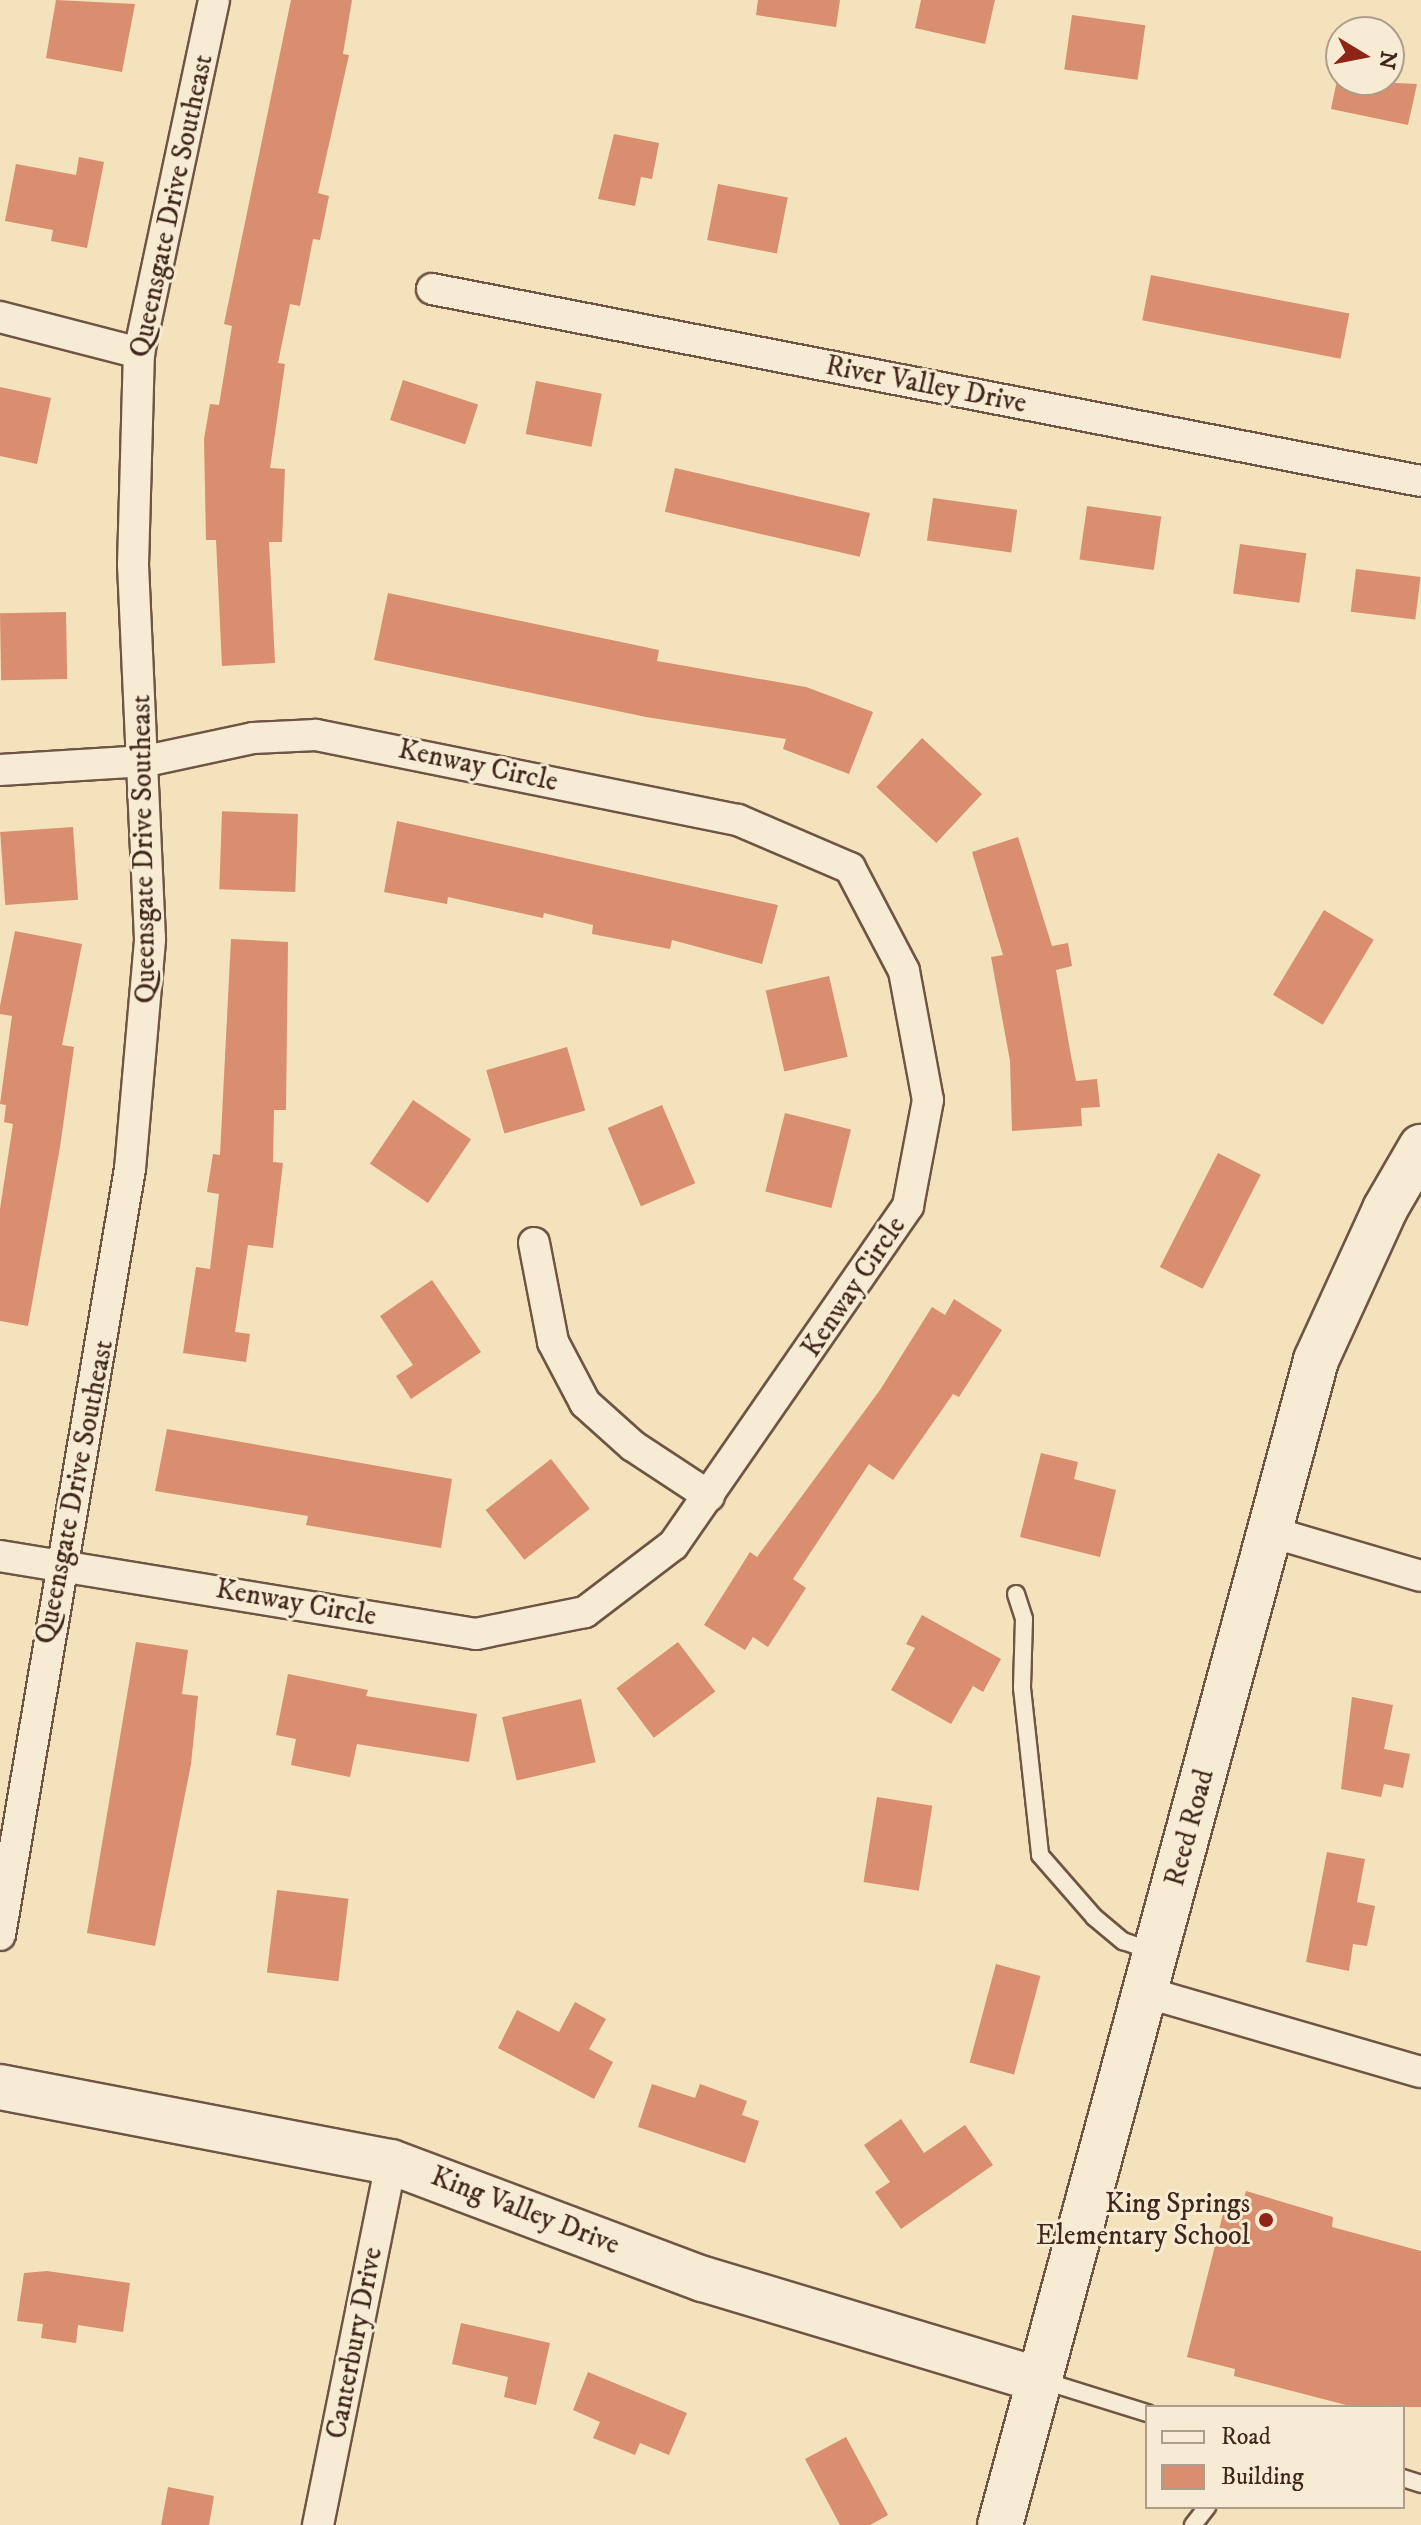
<!DOCTYPE html>
<style>
body{margin:0}
#map{position:relative;width:1421px;height:2525px;overflow:hidden;background:#f3e2bb;font-family:"IM FELL DW Pica",serif}
div>[style]{position:absolute}
.building>*{inset:0;background:#d88e6f;transform-origin:0 0}
.roads{filter:drop-shadow(2px 0 #6e5544) drop-shadow(-2px 0 #6e5544) drop-shadow(0 2px #6e5544) drop-shadow(0 -2px #6e5544)}
.lane>*{height:16px;margin:-8px;padding:0 8px;transform-origin:8px;border-radius:8px;background:#f7ecd3}
.street>*{height:30px;margin:-15px;padding:0 15px;transform-origin:15px;border-radius:15px;background:#f7ecd3}
.secondary>*{height:44px;margin:-22px;padding:0 22px;transform-origin:22px;border-radius:22px;background:#f7ecd3}
.dots>*{width:22px;height:22px;translate:-50% -50%;box-sizing:border-box;border:4px solid #f7ecd3;border-radius:50%}
span{translate:-50% -50%;white-space:nowrap;text-align:center;line-height:1.15;-webkit-text-stroke:6px #f7ecd3;paint-order:stroke}
.street-label{font-size:28px;color:#41261c}
.poi-label{font-size:28px;color:#41261c}
.right{translate:-100% -50%;text-align:right}
.legend{position:absolute;left:1145px;top:2405px;width:260px;height:104px;box-sizing:border-box;background:#f7ecd3;border:2px solid #ae9d8a;margin:0;padding:10px 14px;list-style:none;font-size:24px;color:#41261c}
.legend li{display:flex;align-items:center;gap:16px;height:40px}
.legend b{width:40px;border:2px solid #ae9d8a}
.north{position:absolute;left:1325px;top:16px;width:80px;height:80px;box-sizing:border-box;background:#f7ecd3;border:2px solid #ae9d8a;border-radius:50%;rotate:100deg;font-size:22px;font-weight:700;line-height:32px;text-align:center;color:#41261c}
.north::after{content:'';display:block;margin:auto;width:28px;height:36px;background:#8f2418;clip-path:polygon(50% 0,100% 100%,50% 72%,0 100%)}
</style>
<div id="map">
<div class="building">
<div style="clip-path:polygon(56px 0,135px 4px,122px 72px,46px 58px)"></div>
<div style="clip-path:polygon(291px 0,352px 0,343px 54px,349px 55px,318px 193px,329px 196px,320px 240px,313px 239px,300px 306px,290px 304px,278px 363px,285px 364px,270px 468px,285px 469px,282px 542px,269px 542px,275px 663px,222px 666px,216px 540px,206px 540px,204px 439px,210px 404px,219px 405px,232px 326px,224px 324px)"></div>
<div style="clip-path:polygon(758px 0,840px 0,836px 27px,756px 15px)"></div>
<div style="clip-path:polygon(921px 0,995px 0,985px 44px,915px 28px)"></div>
<div style="left:1072px;top:15px;width:74px;height:55px;rotate:8deg"></div>
<div style="clip-path:polygon(1337px 80px,1417px 84px,1408px 125px,1331px 109px)"></div>
<div style="clip-path:polygon(614px 134px,659px 143px,652px 179px,641px 177px,635px 206px,598px 199px)"></div>
<div style="clip-path:polygon(79px 157px,104px 162px,87px 248px,51px 241px,53px 230px,5px 221px,16px 164px,76px 175px)"></div>
<div style="left:718px;top:184px;width:71px;height:57px;rotate:11deg"></div>
<div style="left:1151px;top:275px;width:202px;height:46px;rotate:11deg"></div>
<div style="left:403px;top:380px;width:79px;height:42px;rotate:18deg"></div>
<div style="left:536px;top:381px;width:67px;height:54px;rotate:11deg"></div>
<div style="clip-path:polygon(0 387px,51px 398px,37px 464px,0 456px)"></div>
<div style="left:675px;top:468px;width:200px;height:45px;rotate:13deg"></div>
<div style="left:933px;top:498px;width:85px;height:43px;rotate:8deg"></div>
<div style="left:1087px;top:506px;width:75px;height:54px;rotate:8deg"></div>
<div style="left:1240px;top:544px;width:67px;height:50px;rotate:8deg"></div>
<div style="left:1356px;top:569px;width:65px;height:43px;rotate:7deg"></div>
<div style="clip-path:polygon(388px 593px,659px 650px,657px 661px,806px 687px,873px 712px,849px 774px,783px 749px,786px 739px,646px 717px,374px 660px)"></div>
<div style="left:66px;top:612px;width:67px;height:66px;rotate:89deg"></div>
<div style="left:922px;top:738px;width:82px;height:67px;rotate:43deg"></div>
<div style="left:298px;top:814px;width:78px;height:76px;rotate:92deg"></div>
<div style="clip-path:polygon(397px 821px,778px 905px,762px 964px,672px 940px,670px 949px,592px 934px,593px 925px,544px 913px,543px 918px,448px 897px,447px 904px,384px 892px)"></div>
<div style="left:73px;top:827px;width:73px;height:73px;rotate:86deg"></div>
<div style="clip-path:polygon(1018px 837px,1052px 946px,1068px 943px,1072px 966px,1056px 970px,1071px 1056px,1076px 1081px,1097px 1079px,1100px 1107px,1081px 1108px,1082px 1126px,1012px 1131px,1010px 1061px,991px 957px,1003px 955px,972px 852px)"></div>
<div style="left:1324px;top:910px;width:58px;height:99px;rotate:31deg"></div>
<div style="clip-path:polygon(15px 931px,82px 944px,62px 1045px,74px 1047px,60px 1147px,28px 1326px,0 1321px,0 1209px,13px 1124px,4px 1122px,6px 1105px,0 1104px,12px 1016px,0 1014px,0 1006px)"></div>
<div style="clip-path:polygon(231px 939px,288px 942px,286px 1110px,274px 1110px,273px 1162px,283px 1163px,273px 1248px,248px 1245px,235px 1332px,250px 1334px,246px 1362px,183px 1353px,196px 1267px,210px 1269px,219px 1194px,207px 1192px,213px 1154px,220px 1155px)"></div>
<div style="left:829px;top:976px;width:83px;height:65px;rotate:77deg"></div>
<div style="left:567px;top:1047px;width:66px;height:84px;rotate:74deg"></div>
<div style="left:413px;top:1100px;width:70px;height:77px;rotate:34deg"></div>
<div style="left:662px;top:1105px;width:85px;height:59px;rotate:67deg"></div>
<div style="left:785px;top:1113px;width:68px;height:81px;rotate:14deg"></div>
<div style="left:1218px;top:1153px;width:48px;height:128px;rotate:27deg"></div>
<div style="clip-path:polygon(432px 1280px,481px 1352px,411px 1399px,396px 1376px,413px 1365px,380px 1316px)"></div>
<div style="clip-path:polygon(954px 1299px,1002px 1330px,959px 1397px,953px 1394px,893px 1480px,869px 1464px,793px 1579px,806px 1588px,768px 1647px,753px 1637px,745px 1650px,704px 1625px,750px 1552px,757px 1557px,880px 1390px,932px 1307px,945px 1315px)"></div>
<div style="clip-path:polygon(167px 1429px,452px 1479px,441px 1548px,306px 1525px,308px 1516px,155px 1491px)"></div>
<div style="clip-path:polygon(1041px 1453px,1078px 1462px,1074px 1479px,1116px 1490px,1100px 1557px,1020px 1537px)"></div>
<div style="left:551px;top:1459px;width:63px;height:83px;rotate:52deg"></div>
<div style="clip-path:polygon(922px 1615px,1001px 1659px,983px 1692px,973px 1686px,951px 1724px,891px 1690px,915px 1648px,906px 1644px)"></div>
<div style="clip-path:polygon(136px 1642px,188px 1650px,182px 1694px,198px 1696px,191px 1764px,155px 1946px,87px 1933px)"></div>
<div style="left:678px;top:1642px;width:62px;height:77px;rotate:53deg"></div>
<div style="clip-path:polygon(288px 1674px,368px 1690px,366px 1696px,477px 1714px,469px 1762px,357px 1744px,350px 1777px,291px 1765px,296px 1739px,276px 1735px)"></div>
<div style="clip-path:polygon(1352px 1697px,1393px 1705px,1384px 1749px,1410px 1754px,1403px 1788px,1384px 1784px,1381px 1797px,1341px 1789px)"></div>
<div style="left:581px;top:1699px;width:65px;height:81px;rotate:77deg"></div>
<div style="left:877px;top:1797px;width:56px;height:86px;rotate:9deg"></div>
<div style="clip-path:polygon(1327px 1852px,1365px 1859px,1357px 1902px,1375px 1906px,1367px 1946px,1353px 1944px,1349px 1971px,1306px 1962px)"></div>
<div style="left:277px;top:1890px;width:72px;height:83px;rotate:7deg"></div>
<div style="left:996px;top:1964px;width:46px;height:102px;rotate:15deg"></div>
<div style="clip-path:polygon(575px 2002px,606px 2019px,589px 2049px,613px 2062px,594px 2099px,498px 2048px,517px 2010px,559px 2032px)"></div>
<div style="clip-path:polygon(652px 2084px,695px 2098px,700px 2084px,747px 2101px,742px 2115px,759px 2121px,745px 2163px,638px 2127px)"></div>
<div style="clip-path:polygon(901px 2119px,924px 2153px,965px 2125px,993px 2165px,901px 2229px,875px 2192px,890px 2182px,864px 2145px)"></div>
<div style="clip-path:polygon(1246px 2191px,1333px 2217px,1332px 2227px,1421px 2251px,1421px 2407px,1354px 2407px,1234px 2376px,1235px 2369px,1187px 2357px,1224px 2210px,1239px 2215px)"></div>
<div style="clip-path:polygon(47px 2271px,130px 2283px,123px 2332px,78px 2325px,76px 2343px,41px 2338px,43px 2324px,17px 2321px,24px 2273px)"></div>
<div style="clip-path:polygon(461px 2323px,550px 2343px,536px 2405px,504px 2397px,508px 2377px,452px 2364px)"></div>
<div style="clip-path:polygon(588px 2372px,687px 2413px,669px 2455px,640px 2443px,635px 2455px,593px 2438px,600px 2422px,573px 2410px)"></div>
<div style="clip-path:polygon(846px 2437px,888px 2515px,870px 2525px,840px 2525px,805px 2459px)"></div>
<div style="clip-path:polygon(168px 2487px,214px 2496px,209px 2525px,161px 2525px)"></div>
</div>
<div class="roads">
<div class="lane">
<div style="left:1016px;top:1594px;width:26px;rotate:72deg"></div>
<div style="left:1024px;top:1619px;width:69px;rotate:91.7deg"></div>
<div style="left:1022px;top:1688px;width:168px;rotate:83.8deg"></div>
<div style="left:1040px;top:1855px;width:82px;rotate:48.9deg"></div>
<div style="left:1094px;top:1917px;width:38px;rotate:40deg"></div>
<div style="left:1123px;top:1941px;width:34px;rotate:19deg"></div>
<div style="left:1041px;top:2380px;width:111px;rotate:17.3deg"></div>
<div style="left:1403px;top:2478px;width:19px;rotate:18deg"></div>
<div style="left:1193px;top:2525px;width:23px;rotate:-52deg"></div>
</div>
<div class="street">
<div style="left:432px;top:289px;width:1007px;rotate:10.99deg"></div>
<div style="left:0;top:317px;width:144px;rotate:14.5deg"></div>
<div style="left:0;top:770px;width:146px;rotate:-3.5deg"></div>
<div style="left:146px;top:761px;width:109px;rotate:-12.1deg"></div>
<div style="left:253px;top:738px;width:63px;rotate:-2.7deg"></div>
<div style="left:316px;top:735px;width:430px;rotate:11.4deg"></div>
<div style="left:738px;top:820px;width:122px;rotate:23.2deg"></div>
<div style="left:850px;top:868px;width:116px;rotate:62.3deg"></div>
<div style="left:904px;top:971px;width:131px;rotate:79.5deg"></div>
<div style="left:928px;top:1100px;width:108px;rotate:100.7deg"></div>
<div style="left:908px;top:1206px;width:412px;rotate:124.7deg"></div>
<div style="left:673px;top:1545px;width:111px;rotate:142.7deg"></div>
<div style="left:585px;top:1612px;width:111px;rotate:168.6deg"></div>
<div style="left:476px;top:1634px;width:482px;rotate:-170.7deg"></div>
<div style="left:534px;top:1243px;width:101px;rotate:79.1deg"></div>
<div style="left:553px;top:1342px;width:69px;rotate:62.3deg"></div>
<div style="left:585px;top:1403px;width:64px;rotate:41.9deg"></div>
<div style="left:633px;top:1446px;width:91px;rotate:33.3deg"></div>
<div style="left:1268px;top:1531px;width:159px;rotate:16.4deg"></div>
<div style="left:0;top:1935px;width:777px;rotate:-80.37deg"></div>
<div style="left:130px;top:1169px;width:231px;rotate:-85deg"></div>
<div style="left:150px;top:939px;width:374px;rotate:-92.6deg"></div>
<div style="left:133px;top:565px;width:212px;rotate:-88.4deg"></div>
<div style="left:139px;top:353px;width:361px;rotate:-78deg"></div>
<div style="left:1145px;top:1992px;width:287px;rotate:16.2deg"></div>
<div style="left:318px;top:2525px;width:370px;rotate:-78.6deg"></div>
</div>
<div class="secondary">
<div style="left:0;top:2087px;width:398px;rotate:10.9deg"></div>
<div style="left:391px;top:2162px;width:333px;rotate:20.6deg"></div>
<div style="left:703px;top:2279px;width:352px;rotate:16.7deg"></div>
<div style="left:1000px;top:2525px;width:1207px;rotate:-74.82deg"></div>
<div style="left:1316px;top:1360px;width:166px;rotate:-65.4deg"></div>
<div style="left:1385px;top:1209px;width:72px;rotate:-59.9deg"></div>
</div>
</div>
<div class="dots">
<div style="left:1266px;top:2220px;background:#8f2418"></div>
</div>
<div class="street-label">
<span style="left:172px;top:206px;rotate:-78deg">Queensgate Drive Southeast</span>
<span style="left:926px;top:385px;rotate:11deg">River Valley Drive</span>
<span style="left:478px;top:766px;rotate:12deg">Kenway Circle</span>
<span style="left:144px;top:849px;rotate:-91deg">Queensgate Drive Southeast</span>
<span style="left:854px;top:1287px;rotate:-56deg">Kenway Circle</span>
<span style="left:75px;top:1492px;rotate:-79deg">Queensgate Drive Southeast</span>
<span style="left:296px;top:1603px;rotate:10deg">Kenway Circle</span>
<span style="left:1190px;top:1828px;rotate:-75deg">Reed Road</span>
<span style="left:525px;top:2211px;rotate:21deg">King Valley Drive</span>
<span style="left:355px;top:2343px;rotate:-79deg">Canterbury Drive</span>
</div>
<div class="poi-label">
<span class="right" style="left:1250px;top:2220px">King Springs<br>Elementary School</span>
</div>
<ul class="legend">
<li><b style="height:10px;background:#f7ecd3"></b>Road</li>
<li><b style="height:22px;background:#d88e6f"></b>Building</li>
</ul>
<div class="north">N</div>
</div>
